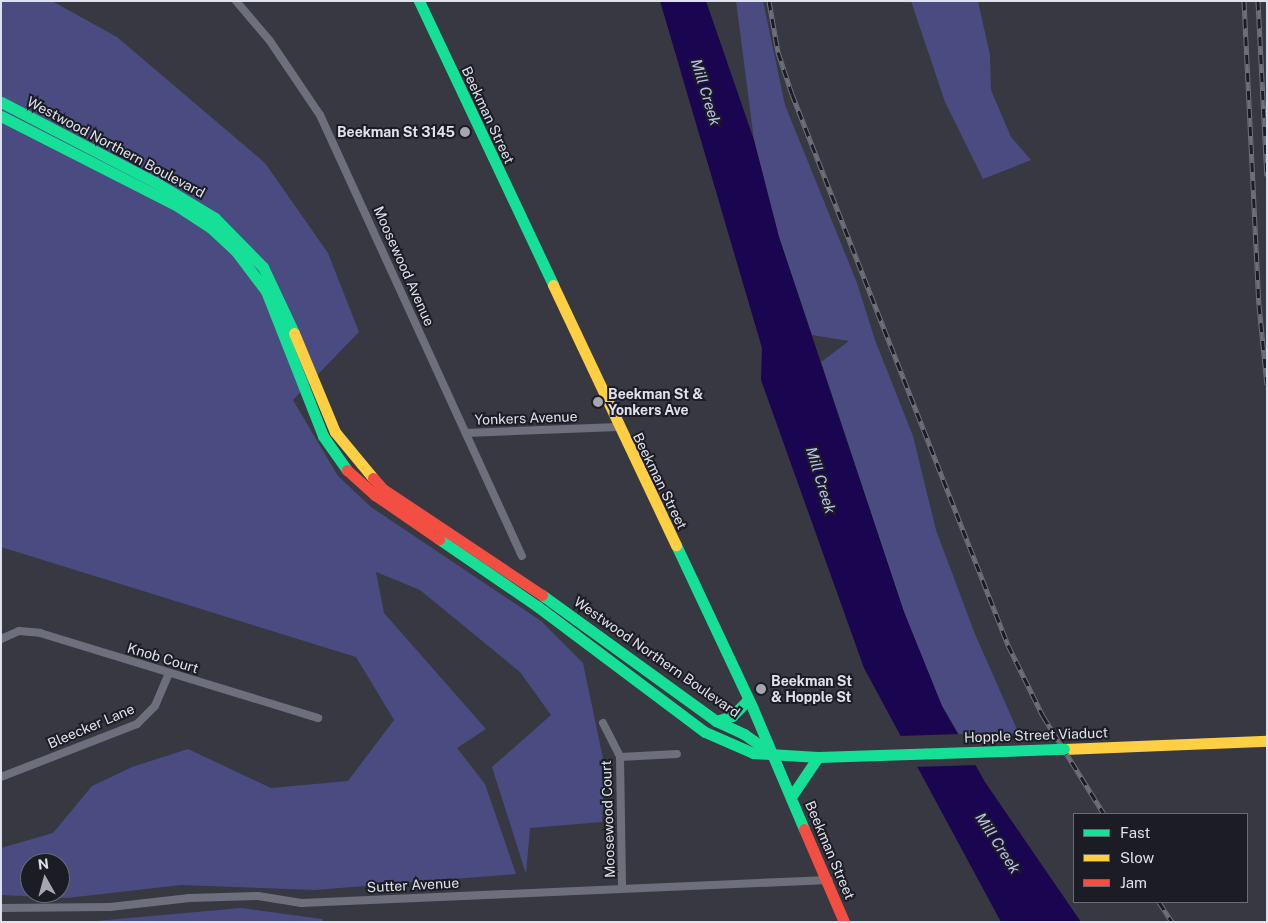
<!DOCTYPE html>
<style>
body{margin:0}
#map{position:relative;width:1268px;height:923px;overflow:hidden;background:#373841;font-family:"Public Sans",sans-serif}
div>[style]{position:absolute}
.green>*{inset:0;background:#4a4b80}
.water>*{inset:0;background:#190550}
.pier>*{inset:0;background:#373841}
.street>*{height:8px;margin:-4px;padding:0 4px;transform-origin:4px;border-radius:4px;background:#6e6f7c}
.fast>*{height:11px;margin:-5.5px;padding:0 5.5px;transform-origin:5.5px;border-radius:5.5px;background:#16e098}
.slow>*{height:11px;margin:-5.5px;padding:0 5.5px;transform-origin:5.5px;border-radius:5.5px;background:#ffcf43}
.jam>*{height:11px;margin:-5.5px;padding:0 5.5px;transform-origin:5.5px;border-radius:5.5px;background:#f24e42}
.rail>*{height:5px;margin-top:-2.5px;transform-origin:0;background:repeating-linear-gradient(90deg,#1c1c24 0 9px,#6e6f78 0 18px);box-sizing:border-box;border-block:1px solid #6e6f78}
.fast-bridge>*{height:11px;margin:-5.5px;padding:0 5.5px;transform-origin:5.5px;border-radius:5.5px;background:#16e098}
.dots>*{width:14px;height:14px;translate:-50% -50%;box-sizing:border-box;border:2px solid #1c1c24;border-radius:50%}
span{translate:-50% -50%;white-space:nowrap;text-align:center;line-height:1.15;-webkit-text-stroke:4px #1c1c24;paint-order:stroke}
.street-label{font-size:14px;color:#dfe1ec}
.poi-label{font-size:14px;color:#dfe1ec;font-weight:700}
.right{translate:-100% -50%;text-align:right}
.left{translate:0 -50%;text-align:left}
.water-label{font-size:15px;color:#bcc0ed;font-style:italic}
.frame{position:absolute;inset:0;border:2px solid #dfe1ec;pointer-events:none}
.legend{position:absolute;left:1073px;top:813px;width:175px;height:90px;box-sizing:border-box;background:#1c1c24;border:1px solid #6a6b74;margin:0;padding:6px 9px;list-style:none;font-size:15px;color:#dfe1ec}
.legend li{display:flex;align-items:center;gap:10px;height:25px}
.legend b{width:25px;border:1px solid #6a6b74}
.north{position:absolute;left:20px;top:853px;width:50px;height:50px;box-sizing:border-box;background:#1c1c24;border:1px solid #6a6b74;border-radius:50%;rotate:353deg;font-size:14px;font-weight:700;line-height:20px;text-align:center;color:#dfe1ec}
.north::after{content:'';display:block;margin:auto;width:18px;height:22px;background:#a4a6b0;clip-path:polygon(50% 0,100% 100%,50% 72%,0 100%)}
</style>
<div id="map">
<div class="green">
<div style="clip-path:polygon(evenodd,1px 1px,52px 1px,117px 37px,265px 163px,328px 253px,359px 332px,293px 400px,338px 476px,371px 507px,541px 621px,583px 663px,605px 768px,602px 822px,530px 828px,526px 874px,492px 767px,551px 715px,520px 672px,420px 590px,376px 572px,384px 613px,486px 729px,457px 748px,485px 784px,516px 874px,315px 890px,181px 885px,67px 898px,1px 895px,1px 848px,53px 833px,92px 786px,132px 767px,188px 749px,271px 788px,348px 781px,394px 720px,356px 657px,1px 547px,1px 1px,30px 863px,60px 863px,60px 893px,30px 893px,30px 863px)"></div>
<div style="clip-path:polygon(736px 1px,763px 1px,785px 105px,857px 283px,875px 340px,913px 436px,936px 530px,975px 634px,1019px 734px,959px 734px,942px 706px,904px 612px,821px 362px,849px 341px,812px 335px,779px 237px,754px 140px)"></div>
<div style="clip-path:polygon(911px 1px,978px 1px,990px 55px,991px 90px,1011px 137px,1031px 160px,983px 179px,945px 102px)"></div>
<div style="clip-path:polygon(241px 908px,322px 919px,323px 922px,1px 922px,96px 921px)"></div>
</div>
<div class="water">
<div style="clip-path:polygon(660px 1px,706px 1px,754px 140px,779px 237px,904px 612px,942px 706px,985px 782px,1081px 922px,1001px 922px,864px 668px,761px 380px,762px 348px)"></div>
</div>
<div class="pier">
<div style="clip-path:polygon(961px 734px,978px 765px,915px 767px,898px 736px)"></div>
</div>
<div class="street">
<div style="left:236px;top:1px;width:52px;rotate:49.6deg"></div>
<div style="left:270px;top:41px;width:89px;rotate:56deg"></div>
<div style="left:320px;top:115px;width:485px;rotate:65.4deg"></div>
<div style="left:466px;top:433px;width:152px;rotate:-2.3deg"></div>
<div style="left:1px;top:639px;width:20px;rotate:-24deg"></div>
<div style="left:19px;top:631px;width:21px;rotate:5deg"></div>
<div style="left:40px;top:633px;width:291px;rotate:17deg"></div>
<div style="left:603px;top:723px;width:38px;rotate:63deg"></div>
<div style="left:620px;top:757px;width:131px;rotate:89.1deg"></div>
<div style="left:620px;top:757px;width:57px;rotate:-3deg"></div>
<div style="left:1px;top:777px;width:146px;rotate:-21.3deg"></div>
<div style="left:137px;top:724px;width:25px;rotate:-45deg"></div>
<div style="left:155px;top:706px;width:36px;rotate:-67deg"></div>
<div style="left:1px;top:908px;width:109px;rotate:-0.5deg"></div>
<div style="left:110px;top:907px;width:80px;rotate:-6.5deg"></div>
<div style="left:189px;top:898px;width:69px;rotate:-1.7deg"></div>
<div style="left:258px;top:896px;width:44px;rotate:9.2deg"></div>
<div style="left:301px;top:903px;width:528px;rotate:-2.5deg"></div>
</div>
<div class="fast">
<div style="left:419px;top:1px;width:314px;rotate:64.7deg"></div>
<div style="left:1px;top:102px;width:174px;rotate:27.5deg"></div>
<div style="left:155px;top:182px;width:70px;rotate:31deg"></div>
<div style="left:215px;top:218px;width:69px;rotate:45.6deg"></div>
<div style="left:263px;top:267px;width:73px;rotate:64.8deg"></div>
<div style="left:1px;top:116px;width:194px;rotate:27deg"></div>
<div style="left:174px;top:204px;width:44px;rotate:33deg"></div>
<div style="left:211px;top:228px;width:33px;rotate:43deg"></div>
<div style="left:235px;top:250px;width:51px;rotate:52.9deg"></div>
<div style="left:266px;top:291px;width:156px;rotate:68.5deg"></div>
<div style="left:323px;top:436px;width:42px;rotate:54.8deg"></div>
<div style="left:439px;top:539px;width:119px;rotate:34.4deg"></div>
<div style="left:537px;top:606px;width:210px;rotate:36.9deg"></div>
<div style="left:705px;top:732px;width:52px;rotate:23.6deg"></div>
<div style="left:753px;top:753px;width:65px;rotate:3.5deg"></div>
<div style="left:676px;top:545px;width:181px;rotate:64.8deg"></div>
<div style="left:753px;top:709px;width:130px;rotate:67deg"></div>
<div style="left:542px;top:595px;width:215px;rotate:35.9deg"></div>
<div style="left:716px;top:721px;width:31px;rotate:25deg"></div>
<div style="left:744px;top:734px;width:35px;rotate:35deg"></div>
<div style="left:716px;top:721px;width:17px;rotate:-17deg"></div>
<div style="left:732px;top:716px;width:23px;rotate:-45deg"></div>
<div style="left:791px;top:797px;width:48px;rotate:-56deg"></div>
</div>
<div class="slow">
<div style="left:553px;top:285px;width:288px;rotate:64.7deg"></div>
<div style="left:294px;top:333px;width:107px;rotate:67.5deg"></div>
<div style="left:335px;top:432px;width:60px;rotate:50.4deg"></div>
<div style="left:1064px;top:749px;width:203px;rotate:-2.3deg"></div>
</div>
<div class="jam">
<div style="left:347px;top:470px;width:38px;rotate:42deg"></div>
<div style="left:375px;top:495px;width:78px;rotate:34.5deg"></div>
<div style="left:373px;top:478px;width:15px;rotate:48deg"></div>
<div style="left:383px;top:489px;width:191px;rotate:33.7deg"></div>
<div style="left:804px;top:829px;width:101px;rotate:66.7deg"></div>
</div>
<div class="rail">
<div style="left:769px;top:1px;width:52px;rotate:80deg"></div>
<div style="left:778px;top:52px;width:44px;rotate:71.6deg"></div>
<div style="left:792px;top:94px;width:592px;rotate:68.59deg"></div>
<div style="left:1008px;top:645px;width:79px;rotate:63.8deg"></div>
<div style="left:1043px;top:716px;width:115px;rotate:58.1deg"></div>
<div style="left:1244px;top:1px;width:304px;rotate:87.2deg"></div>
<div style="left:1259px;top:305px;width:80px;rotate:84.3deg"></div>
<div style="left:1258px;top:1px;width:175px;rotate:87.1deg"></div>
<div style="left:1159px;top:902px;width:24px;rotate:57deg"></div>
</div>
<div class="fast-bridge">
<div style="left:818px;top:757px;width:246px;rotate:-1.9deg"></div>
</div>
<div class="dots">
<div style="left:465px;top:132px;background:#a4a6b0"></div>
<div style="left:598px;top:402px;background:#a4a6b0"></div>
<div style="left:761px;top:689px;background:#a4a6b0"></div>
</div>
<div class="street-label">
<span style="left:488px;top:115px;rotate:65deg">Beekman Street</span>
<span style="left:116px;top:147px;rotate:28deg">Westwood Northern Boulevard</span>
<span style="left:404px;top:266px;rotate:66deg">Moosewood Avenue</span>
<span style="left:526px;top:418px;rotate:-2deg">Yonkers Avenue</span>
<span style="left:660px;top:481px;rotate:64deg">Beekman Street</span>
<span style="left:657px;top:657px;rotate:35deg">Westwood Northern Boulevard</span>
<span style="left:163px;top:658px;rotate:17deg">Knob Court</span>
<span style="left:91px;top:726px;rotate:-23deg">Bleecker Lane</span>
<span style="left:1036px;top:735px;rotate:-2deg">Hopple Street Viaduct</span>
<span style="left:608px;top:819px;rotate:-92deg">Moosewood Court</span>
<span style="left:830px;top:850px;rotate:67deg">Beekman Street</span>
<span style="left:413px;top:885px;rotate:-3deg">Sutter Avenue</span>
</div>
<div class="poi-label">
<span class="right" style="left:455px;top:132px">Beekman St 3145</span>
<span class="left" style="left:608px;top:402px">Beekman St &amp;<br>Yonkers Ave</span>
<span class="left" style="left:771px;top:689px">Beekman St<br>&amp; Hopple St</span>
</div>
<div class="water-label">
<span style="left:706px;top:92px;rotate:73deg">Mill Creek</span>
<span style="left:821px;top:480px;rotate:73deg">Mill Creek</span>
<span style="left:998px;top:843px;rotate:57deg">Mill Creek</span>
</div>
<div class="frame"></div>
<ul class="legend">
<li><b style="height:6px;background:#16e098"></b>Fast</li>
<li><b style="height:6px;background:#ffcf43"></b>Slow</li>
<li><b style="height:6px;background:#f24e42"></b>Jam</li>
</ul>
<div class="north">N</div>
</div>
